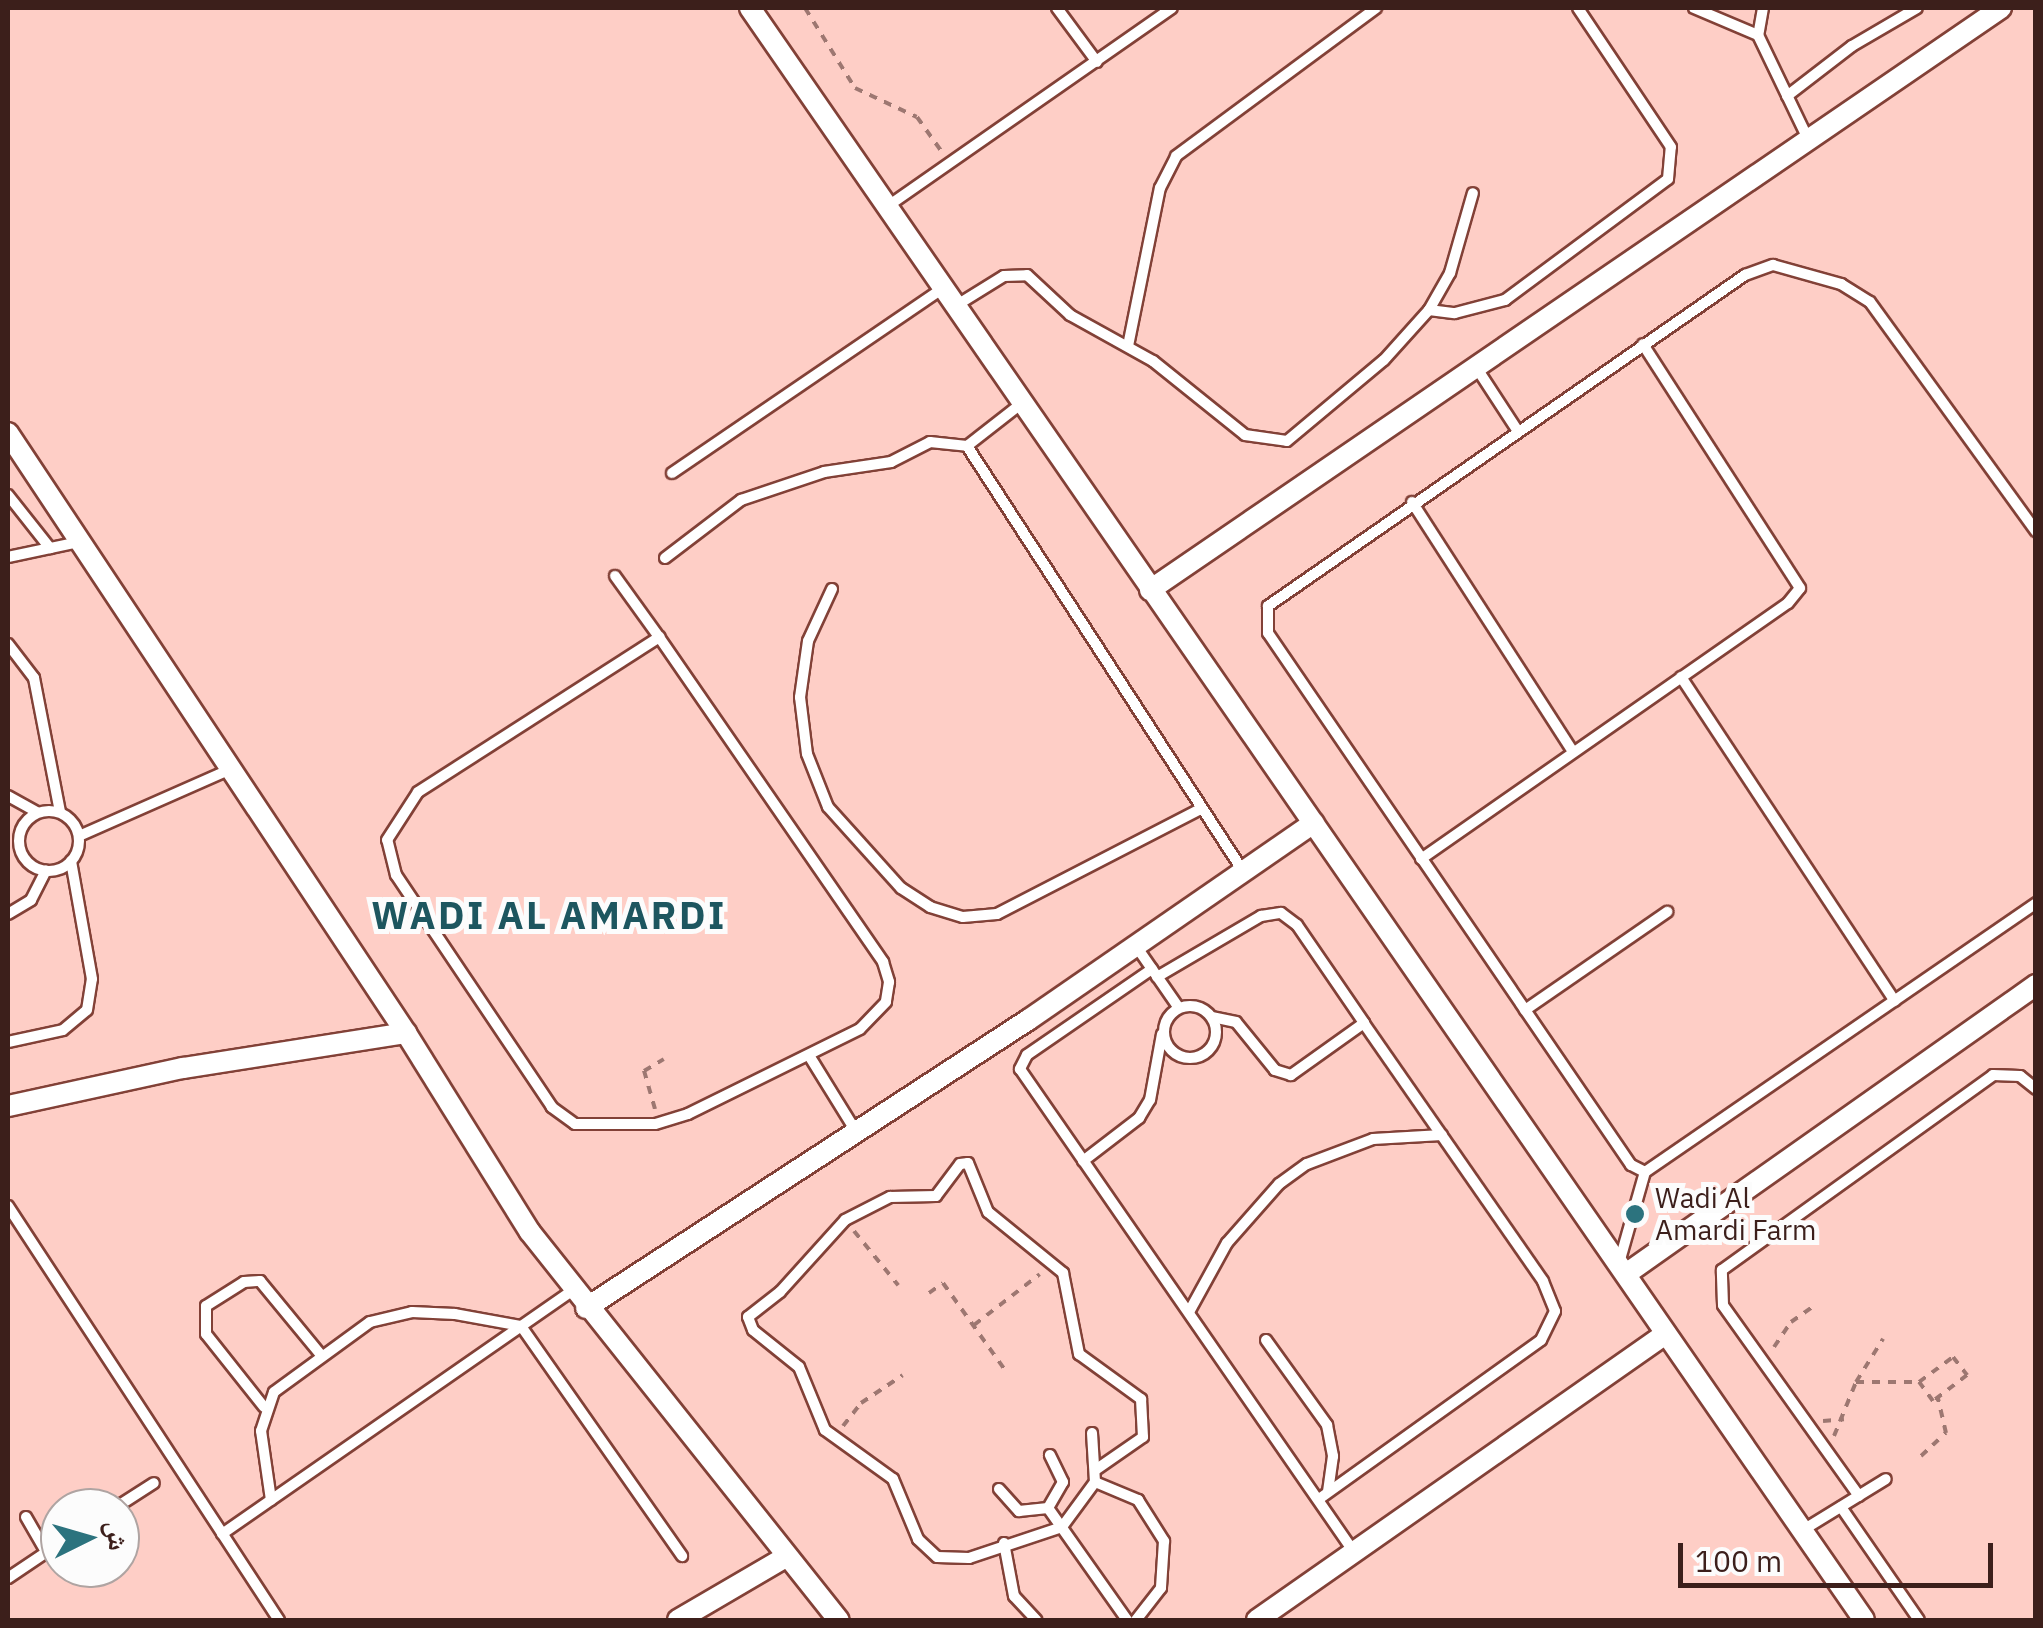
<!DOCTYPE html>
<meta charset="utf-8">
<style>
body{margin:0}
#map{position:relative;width:2043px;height:1628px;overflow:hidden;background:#fecec6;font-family:"IBM Plex Sans","Noto Naskh Arabic",sans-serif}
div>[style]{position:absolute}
.path>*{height:4px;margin-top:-2px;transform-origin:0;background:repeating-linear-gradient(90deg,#9d7771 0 8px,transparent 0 16px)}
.roads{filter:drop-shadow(2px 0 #824137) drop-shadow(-2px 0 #824137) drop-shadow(0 2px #824137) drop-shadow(0 -2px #824137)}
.lane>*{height:10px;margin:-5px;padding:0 5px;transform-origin:5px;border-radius:5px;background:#fff}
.lane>.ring{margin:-5px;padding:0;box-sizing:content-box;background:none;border:10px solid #fff;border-radius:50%}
.street>*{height:20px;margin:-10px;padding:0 10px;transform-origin:10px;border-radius:10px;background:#fff}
.dots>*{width:28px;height:28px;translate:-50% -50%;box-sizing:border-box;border:5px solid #fcfcfc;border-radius:50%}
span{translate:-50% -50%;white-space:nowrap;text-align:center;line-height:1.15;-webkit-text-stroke:10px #fcfcfc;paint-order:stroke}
.poi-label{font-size:28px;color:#3c1f1b}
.left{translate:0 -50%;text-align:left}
.district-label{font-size:38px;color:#1d565f;font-weight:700;letter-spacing:2.5px}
.frame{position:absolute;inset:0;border:10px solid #3c1f1b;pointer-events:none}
.north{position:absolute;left:40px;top:1488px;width:100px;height:100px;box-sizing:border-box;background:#fcfcfc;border:2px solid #afa4a2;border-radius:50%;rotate:85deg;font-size:28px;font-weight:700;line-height:40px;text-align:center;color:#3c1f1b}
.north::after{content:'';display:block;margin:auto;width:35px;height:45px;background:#2c737e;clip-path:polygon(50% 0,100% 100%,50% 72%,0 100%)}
.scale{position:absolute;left:1678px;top:1543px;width:315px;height:45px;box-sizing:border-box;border:5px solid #3c1f1b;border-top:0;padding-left:12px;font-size:30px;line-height:35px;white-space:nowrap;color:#3c1f1b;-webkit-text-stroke:8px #fcfcfc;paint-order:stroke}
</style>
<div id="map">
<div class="path">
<div style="left:805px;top:8px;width:94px;rotate:58deg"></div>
<div style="left:855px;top:88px;width:68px;rotate:25.1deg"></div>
<div style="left:917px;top:117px;width:43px;rotate:54.5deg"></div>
<div style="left:655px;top:1109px;width:40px;rotate:-106deg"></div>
<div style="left:644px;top:1071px;width:23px;rotate:-31deg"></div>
<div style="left:854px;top:1231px;width:70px;rotate:50.8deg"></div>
<div style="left:929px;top:1293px;width:17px;rotate:-36deg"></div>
<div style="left:943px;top:1283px;width:107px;rotate:54.5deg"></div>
<div style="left:974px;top:1325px;width:83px;rotate:-37.7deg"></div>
<div style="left:1774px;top:1347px;width:30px;rotate:-56deg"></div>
<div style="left:1791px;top:1322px;width:28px;rotate:-35deg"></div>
<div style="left:1953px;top:1357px;width:23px;rotate:52deg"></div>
<div style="left:1967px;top:1375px;width:43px;rotate:142.6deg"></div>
<div style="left:1933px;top:1401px;width:24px;rotate:-126deg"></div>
<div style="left:1919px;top:1382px;width:42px;rotate:-36.3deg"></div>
<div style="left:1856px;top:1382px;width:51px;rotate:-57.9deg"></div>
<div style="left:1823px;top:1421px;width:21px;rotate:-5deg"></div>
<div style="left:843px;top:1426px;width:29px;rotate:-52deg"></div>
<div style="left:861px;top:1403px;width:50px;rotate:-33.7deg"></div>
<div style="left:1834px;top:1436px;width:58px;rotate:-67.8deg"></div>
<div style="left:1856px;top:1382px;width:63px"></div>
<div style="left:1921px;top:1456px;width:34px;rotate:-43deg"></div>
<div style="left:1946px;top:1433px;width:37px;rotate:-103deg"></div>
</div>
<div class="roads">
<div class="lane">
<div style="left:1057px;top:8px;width:67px;rotate:53.5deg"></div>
<div style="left:1694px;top:8px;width:69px;rotate:22.9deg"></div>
<div style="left:1763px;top:8px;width:27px;rotate:100deg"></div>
<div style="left:1758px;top:35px;width:115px;rotate:64.3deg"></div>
<div style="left:1787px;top:96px;width:82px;rotate:-37.6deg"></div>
<div style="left:1852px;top:46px;width:75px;rotate:-30.3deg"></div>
<div style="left:888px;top:206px;width:346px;rotate:-34.9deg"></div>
<div style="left:957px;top:305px;width:55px;rotate:-31.7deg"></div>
<div style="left:1004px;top:276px;width:23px;rotate:-2deg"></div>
<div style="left:1027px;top:275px;width:59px;rotate:42.9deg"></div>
<div style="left:1070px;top:315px;width:95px;rotate:29deg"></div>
<div style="left:1153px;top:361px;width:118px;rotate:38.8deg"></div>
<div style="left:1245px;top:435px;width:42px;rotate:8.1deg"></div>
<div style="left:1287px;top:441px;width:126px;rotate:-39.9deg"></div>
<div style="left:1384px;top:360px;width:67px;rotate:-48deg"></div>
<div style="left:1429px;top:310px;width:43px;rotate:-60.4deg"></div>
<div style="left:1450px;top:273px;width:83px;rotate:-74deg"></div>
<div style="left:1429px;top:310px;width:26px;rotate:7deg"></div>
<div style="left:1455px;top:313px;width:52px;rotate:-14.6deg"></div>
<div style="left:1505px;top:300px;width:203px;rotate:-36.6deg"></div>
<div style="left:1668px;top:179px;width:32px;rotate:-85deg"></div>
<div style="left:1671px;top:147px;width:167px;rotate:-123.8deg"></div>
<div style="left:1128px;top:346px;width:161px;rotate:-78.6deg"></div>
<div style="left:1160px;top:188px;width:36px;rotate:-63deg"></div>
<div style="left:1176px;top:156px;width:249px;rotate:-36.5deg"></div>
<div style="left:1476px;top:367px;width:75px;rotate:56.9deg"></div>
<div style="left:967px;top:446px;width:70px;rotate:-38deg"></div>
<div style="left:672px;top:473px;width:328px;rotate:-34.3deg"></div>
<div style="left:8px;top:495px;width:68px;rotate:51.6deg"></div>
<div style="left:1412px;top:502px;width:297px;rotate:57.2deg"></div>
<div style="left:8px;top:557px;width:73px;rotate:-11.9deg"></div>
<div style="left:665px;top:558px;width:96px;rotate:-37.3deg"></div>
<div style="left:741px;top:500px;width:88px;rotate:-18.6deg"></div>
<div style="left:824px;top:472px;width:68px;rotate:-8.5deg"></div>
<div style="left:891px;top:462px;width:44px;rotate:-27.1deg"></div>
<div style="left:930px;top:442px;width:37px;rotate:6deg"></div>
<div style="left:967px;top:446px;width:507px;rotate:57deg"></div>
<div style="left:615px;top:576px;width:75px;rotate:54.2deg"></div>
<div style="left:659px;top:637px;width:395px;rotate:55.4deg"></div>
<div style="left:883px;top:962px;width:21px;rotate:73deg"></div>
<div style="left:889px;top:982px;width:20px;rotate:99deg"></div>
<div style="left:886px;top:1002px;width:37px;rotate:134deg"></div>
<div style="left:860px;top:1029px;width:192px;rotate:153.7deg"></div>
<div style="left:688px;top:1114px;width:34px;rotate:163deg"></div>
<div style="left:655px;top:1124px;width:80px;rotate:180deg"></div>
<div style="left:575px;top:1124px;width:29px;rotate:-144deg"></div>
<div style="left:552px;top:1107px;width:280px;rotate:-123.9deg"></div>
<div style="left:396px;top:875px;width:36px;rotate:-104deg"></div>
<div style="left:387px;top:840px;width:57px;rotate:-57.1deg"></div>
<div style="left:418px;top:792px;width:287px;rotate:-32.7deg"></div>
<div style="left:832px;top:589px;width:57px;rotate:114.8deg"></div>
<div style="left:808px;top:641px;width:57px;rotate:98.1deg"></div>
<div style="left:800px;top:697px;width:57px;rotate:83deg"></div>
<div style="left:807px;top:754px;width:57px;rotate:68.4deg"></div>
<div style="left:828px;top:807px;width:109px;rotate:48deg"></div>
<div style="left:901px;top:888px;width:35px;rotate:33deg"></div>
<div style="left:930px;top:907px;width:34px;rotate:17deg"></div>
<div style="left:963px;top:917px;width:34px;rotate:-5deg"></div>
<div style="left:997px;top:914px;width:229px;rotate:-27.3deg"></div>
<div style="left:8px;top:644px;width:43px;rotate:52.6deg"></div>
<div style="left:34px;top:678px;width:136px;rotate:79deg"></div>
<div style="left:1681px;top:677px;width:388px;rotate:56.6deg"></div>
<div style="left:8px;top:796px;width:33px;rotate:29deg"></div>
<div class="ring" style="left:19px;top:811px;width:50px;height:50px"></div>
<div style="left:79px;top:836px;width:166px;rotate:-23.8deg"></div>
<div style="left:1421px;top:859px;width:447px;rotate:-34.9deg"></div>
<div style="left:1788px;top:603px;width:19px;rotate:-51deg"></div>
<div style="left:1800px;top:588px;width:290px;rotate:-122.8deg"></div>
<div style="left:8px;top:914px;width:27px;rotate:-31deg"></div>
<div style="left:31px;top:900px;width:33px;rotate:-63deg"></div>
<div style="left:1136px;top:946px;width:75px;rotate:55.3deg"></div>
<div style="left:1152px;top:969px;width:152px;rotate:145.5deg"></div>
<div style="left:1027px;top:1055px;width:16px;rotate:117deg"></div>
<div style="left:1020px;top:1069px;width:587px;rotate:55.34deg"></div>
<div style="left:1157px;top:977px;width:121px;rotate:-30.4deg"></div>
<div style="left:1261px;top:916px;width:20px;rotate:-9deg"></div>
<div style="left:1281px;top:913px;width:20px;rotate:37deg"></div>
<div style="left:1297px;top:925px;width:119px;rotate:55.6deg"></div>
<div style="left:1364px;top:1023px;width:90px;rotate:144.5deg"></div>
<div style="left:1291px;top:1075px;width:17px;rotate:-163deg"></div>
<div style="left:1275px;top:1070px;width:62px;rotate:-129.1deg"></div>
<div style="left:1236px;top:1022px;width:25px;rotate:-168deg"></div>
<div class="ring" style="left:1164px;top:1006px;width:42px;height:42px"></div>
<div style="left:1525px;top:1010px;width:173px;rotate:-34.6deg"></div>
<div style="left:8px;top:1042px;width:56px;rotate:-12.3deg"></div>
<div style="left:63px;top:1030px;width:31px;rotate:-40deg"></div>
<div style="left:87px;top:1010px;width:31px;rotate:-81deg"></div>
<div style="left:92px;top:979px;width:120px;rotate:-100.1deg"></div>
<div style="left:810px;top:1057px;width:86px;rotate:58.3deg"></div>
<div style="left:1083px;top:1161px;width:71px;rotate:-37.5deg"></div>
<div style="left:1139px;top:1118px;width:21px;rotate:-59deg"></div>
<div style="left:1150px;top:1100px;width:67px;rotate:-79.7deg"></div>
<div style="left:1645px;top:1172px;width:16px;rotate:-153deg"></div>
<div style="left:1631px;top:1165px;width:644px;rotate:-124.31deg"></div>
<div style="left:1268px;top:633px;width:27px;rotate:-90deg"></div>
<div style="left:1268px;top:606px;width:581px;rotate:-34.76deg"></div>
<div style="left:1745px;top:275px;width:30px;rotate:-20deg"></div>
<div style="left:1773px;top:265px;width:71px;rotate:15.6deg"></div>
<div style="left:1841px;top:284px;width:34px;rotate:32deg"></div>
<div style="left:1870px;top:302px;width:283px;rotate:54.1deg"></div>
<div style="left:8px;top:1206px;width:495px;rotate:56.8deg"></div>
<div style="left:1619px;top:1263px;width:95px;rotate:-74.1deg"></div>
<div style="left:1645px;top:1172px;width:475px;rotate:-34.5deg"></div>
<div style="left:1189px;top:1312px;width:79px;rotate:-61.2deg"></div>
<div style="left:1227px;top:1243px;width:79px;rotate:-48.6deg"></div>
<div style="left:1279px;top:1184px;width:34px;rotate:-36deg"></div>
<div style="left:1307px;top:1164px;width:71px;rotate:-20.7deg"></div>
<div style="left:1373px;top:1139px;width:69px;rotate:-3.3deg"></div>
<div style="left:1266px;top:1340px;width:105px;rotate:54.3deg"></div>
<div style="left:1327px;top:1425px;width:32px;rotate:79deg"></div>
<div style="left:1333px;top:1456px;width:36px;rotate:98deg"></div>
<div style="left:264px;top:1407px;width:93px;rotate:-128.5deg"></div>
<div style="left:206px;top:1334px;width:28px;rotate:-90deg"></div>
<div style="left:206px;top:1306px;width:45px;rotate:-32.3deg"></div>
<div style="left:244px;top:1282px;width:16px;rotate:-4deg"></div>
<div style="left:260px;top:1281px;width:96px;rotate:50.5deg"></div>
<div style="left:1092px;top:1433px;width:49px;rotate:86.5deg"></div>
<div style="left:1095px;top:1482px;width:56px;rotate:126.3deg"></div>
<div style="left:1062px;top:1527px;width:98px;rotate:161.6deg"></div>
<div style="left:969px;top:1558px;width:32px;rotate:-178deg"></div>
<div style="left:937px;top:1557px;width:26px;rotate:-137deg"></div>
<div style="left:918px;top:1539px;width:65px;rotate:-112.6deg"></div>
<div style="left:893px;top:1479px;width:84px;rotate:-144.2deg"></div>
<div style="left:825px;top:1430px;width:68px;rotate:-112.4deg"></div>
<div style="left:799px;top:1367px;width:59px;rotate:-141.2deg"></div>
<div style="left:753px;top:1330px;width:14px;rotate:-111deg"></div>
<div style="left:748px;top:1317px;width:41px;rotate:-38deg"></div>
<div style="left:780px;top:1292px;width:97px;rotate:-47.9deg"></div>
<div style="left:845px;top:1220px;width:51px;rotate:-27.1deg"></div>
<div style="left:890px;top:1197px;width:46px;rotate:-1.2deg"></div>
<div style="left:936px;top:1196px;width:40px;rotate:-53deg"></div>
<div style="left:960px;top:1164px;width:8px;rotate:-7deg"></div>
<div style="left:968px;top:1163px;width:53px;rotate:67.8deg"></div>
<div style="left:988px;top:1212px;width:97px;rotate:39.1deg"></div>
<div style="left:1063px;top:1273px;width:83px;rotate:78.8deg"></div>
<div style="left:1079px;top:1354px;width:77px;rotate:36deg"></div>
<div style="left:1141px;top:1399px;width:38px;rotate:87deg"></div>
<div style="left:1143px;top:1437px;width:56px;rotate:145.2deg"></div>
<div style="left:1095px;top:1482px;width:47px;rotate:22.7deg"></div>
<div style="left:1138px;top:1500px;width:49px;rotate:57.6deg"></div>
<div style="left:1164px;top:1541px;width:47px;rotate:93.7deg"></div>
<div style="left:1161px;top:1588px;width:41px;rotate:128deg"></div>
<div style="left:999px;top:1489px;width:30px;rotate:48deg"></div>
<div style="left:1019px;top:1511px;width:29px;rotate:-6deg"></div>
<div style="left:1048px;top:1508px;width:30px;rotate:-60deg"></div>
<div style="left:1063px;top:1482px;width:30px;rotate:-116deg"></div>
<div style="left:1859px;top:1496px;width:234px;rotate:-125.5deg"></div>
<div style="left:1723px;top:1305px;width:35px;rotate:-92deg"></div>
<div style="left:1722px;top:1270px;width:334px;rotate:-35.7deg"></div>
<div style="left:1993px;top:1075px;width:27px;rotate:2deg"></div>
<div style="left:2020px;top:1076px;width:21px;rotate:39deg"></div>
<div style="left:1319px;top:1499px;width:273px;rotate:-35.6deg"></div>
<div style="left:1541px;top:1340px;width:32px;rotate:-64deg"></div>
<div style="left:1555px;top:1311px;width:32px;rotate:-112deg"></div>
<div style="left:1543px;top:1281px;width:314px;rotate:-124.8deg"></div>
<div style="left:271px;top:1500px;width:70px;rotate:-98.2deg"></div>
<div style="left:261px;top:1431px;width:41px;rotate:-71.6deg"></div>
<div style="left:274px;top:1392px;width:119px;rotate:-36.1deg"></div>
<div style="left:370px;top:1322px;width:43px;rotate:-13.4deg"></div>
<div style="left:412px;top:1312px;width:43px;rotate:2.7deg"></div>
<div style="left:455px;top:1314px;width:67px;rotate:10.3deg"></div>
<div style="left:521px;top:1326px;width:281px;rotate:55deg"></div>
<div style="left:1841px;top:1507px;width:137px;rotate:55.4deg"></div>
<div style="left:115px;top:1508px;width:46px;rotate:-32.7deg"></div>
<div style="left:1048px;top:1508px;width:137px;rotate:54.8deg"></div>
<div style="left:26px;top:1517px;width:39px;rotate:60deg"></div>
<div style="left:1803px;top:1530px;width:97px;rotate:-31.6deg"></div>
<div style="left:222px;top:1534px;width:427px;rotate:-34.8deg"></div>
<div style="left:1004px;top:1543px;width:54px;rotate:79.3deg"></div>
<div style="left:1014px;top:1596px;width:33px;rotate:47deg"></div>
<div style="left:8px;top:1578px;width:63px;rotate:-33.9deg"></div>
</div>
<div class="street">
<div style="left:750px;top:8px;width:1959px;rotate:55.35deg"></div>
<div style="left:8px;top:433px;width:720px;rotate:56.44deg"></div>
<div style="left:406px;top:1033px;width:234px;rotate:58.1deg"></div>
<div style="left:530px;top:1232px;width:496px;rotate:51.5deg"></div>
<div style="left:1150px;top:590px;width:1031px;rotate:-34.37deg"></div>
<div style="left:8px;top:1106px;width:179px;rotate:-12.3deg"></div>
<div style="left:183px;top:1068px;width:226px;rotate:-8.9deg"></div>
<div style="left:1626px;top:1274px;width:502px;rotate:-35.18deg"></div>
<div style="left:586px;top:1308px;width:528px;rotate:-33.09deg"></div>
<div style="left:1028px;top:1020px;width:347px;rotate:-34.6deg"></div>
<div style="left:678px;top:1620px;width:125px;rotate:-30.3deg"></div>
<div style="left:1257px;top:1620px;width:499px;rotate:-35deg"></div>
</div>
</div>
<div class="dots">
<div style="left:1635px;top:1214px;background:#2c737e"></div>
</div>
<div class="poi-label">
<span class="left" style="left:1655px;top:1214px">Wadi Al<br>Amardi Farm</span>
</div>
<div class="district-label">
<span style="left:549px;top:915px">WADI AL AMARDI</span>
</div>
<div class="frame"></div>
<div class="north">ش</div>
<div class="scale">100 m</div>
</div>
